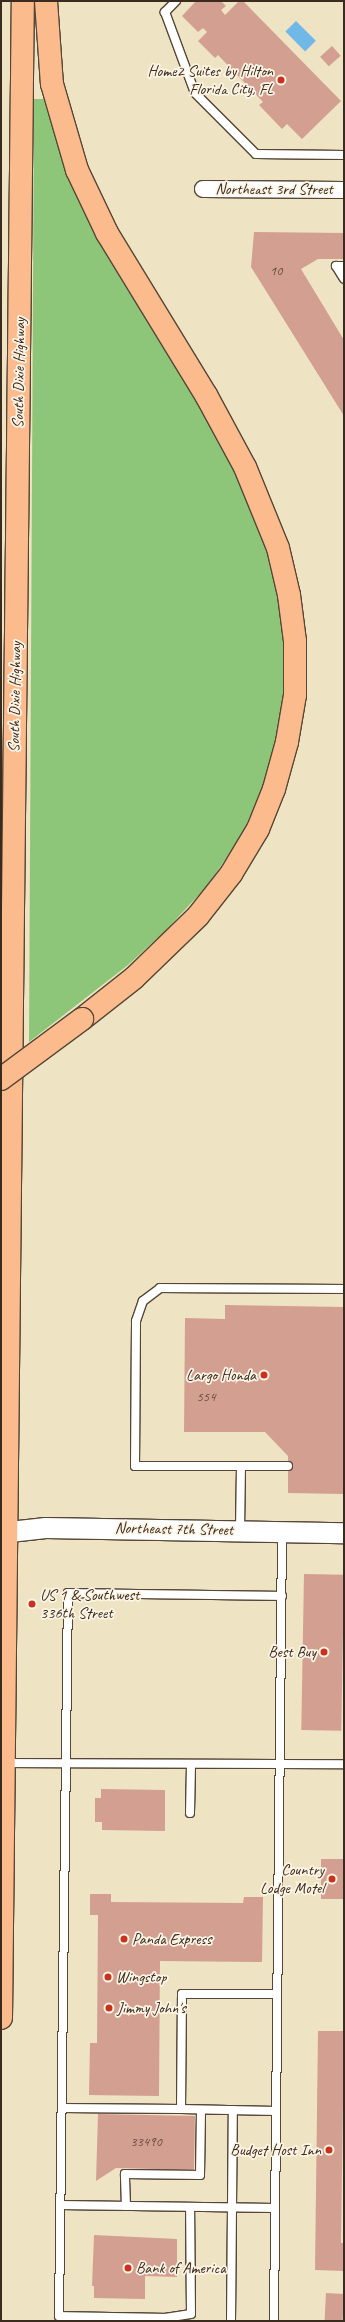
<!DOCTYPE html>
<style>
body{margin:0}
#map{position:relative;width:345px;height:2322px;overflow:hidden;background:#eee3c2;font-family:Caveat,sans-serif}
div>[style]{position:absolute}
.green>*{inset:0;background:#8ec679}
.water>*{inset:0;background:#70b8e8;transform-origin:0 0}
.building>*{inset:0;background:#d39f91;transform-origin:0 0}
.roads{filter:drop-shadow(1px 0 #564637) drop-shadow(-1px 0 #564637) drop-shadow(0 1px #564637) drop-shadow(0 -1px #564637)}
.service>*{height:8px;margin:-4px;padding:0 4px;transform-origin:4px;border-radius:4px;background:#fff}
.minor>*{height:16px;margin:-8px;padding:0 8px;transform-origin:8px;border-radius:8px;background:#fff}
.tertiary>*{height:20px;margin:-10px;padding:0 10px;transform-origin:10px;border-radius:10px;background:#fff}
.trunk>*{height:22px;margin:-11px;padding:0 11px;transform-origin:11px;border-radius:11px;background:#fbbb8d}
.motorway>*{height:22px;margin:-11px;padding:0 11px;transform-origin:11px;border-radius:11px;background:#fbbb8d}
.bridges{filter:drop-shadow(1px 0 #564637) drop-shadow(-1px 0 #564637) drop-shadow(0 1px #564637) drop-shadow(0 -1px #564637)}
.motorway-bridge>*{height:22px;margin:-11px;padding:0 11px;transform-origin:11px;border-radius:11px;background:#fbbb8d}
.dots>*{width:11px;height:11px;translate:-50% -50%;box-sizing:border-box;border:2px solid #fcf5e5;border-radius:50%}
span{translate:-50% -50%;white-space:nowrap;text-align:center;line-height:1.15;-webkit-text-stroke:3.5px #fcf5e5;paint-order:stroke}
.number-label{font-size:14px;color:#61473b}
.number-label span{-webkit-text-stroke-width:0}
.poi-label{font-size:16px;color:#3b2a1e}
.right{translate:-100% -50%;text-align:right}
.left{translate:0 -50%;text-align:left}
.street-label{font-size:16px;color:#3b2a1e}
.frame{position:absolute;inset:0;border:2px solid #3b2a1e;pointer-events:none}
</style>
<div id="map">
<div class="green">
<div style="clip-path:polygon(34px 99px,46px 99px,225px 447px,272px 558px,285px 637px,284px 696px,272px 768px,241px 836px,208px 885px,165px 931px,128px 965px,29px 1042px)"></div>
</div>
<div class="water">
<div style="left:296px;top:21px;width:28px;height:15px;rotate:45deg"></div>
</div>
<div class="building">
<div style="clip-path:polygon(196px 1px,221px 1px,226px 6px,221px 10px,225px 15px,239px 1px,243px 1px,341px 101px,302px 139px,287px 124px,282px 129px,259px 105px,263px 102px,218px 55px,215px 58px,198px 41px,207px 32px,203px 28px,198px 32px,182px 16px)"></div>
<div style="left:332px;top:46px;width:13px;height:16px;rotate:48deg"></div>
<div style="clip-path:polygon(254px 232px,344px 233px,344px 259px,318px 259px,301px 269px,344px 340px,344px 416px,251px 267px)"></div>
<div style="clip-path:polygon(225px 1305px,344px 1307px,344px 1494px,288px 1493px,288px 1456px,265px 1432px,184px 1432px,185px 1318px,225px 1319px)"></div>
<div style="left:304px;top:1574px;width:40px;height:156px;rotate:1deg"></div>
<div style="clip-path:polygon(101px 1789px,165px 1790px,165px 1831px,102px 1830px,102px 1822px,95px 1822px,95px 1798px,101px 1798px)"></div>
<div style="left:321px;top:1859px;width:23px;height:40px"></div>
<div style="clip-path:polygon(90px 1894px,111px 1894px,111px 1902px,243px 1903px,244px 1897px,263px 1897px,262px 1962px,160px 1961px,159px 2096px,89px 2095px,90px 2043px,97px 2043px,98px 1915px,90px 1915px)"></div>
<div style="clip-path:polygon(318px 2031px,344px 2031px,341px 2243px,344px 2243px,344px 2271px,315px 2270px)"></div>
<div style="clip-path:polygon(98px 2114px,195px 2116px,194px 2170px,116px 2168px,96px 2181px)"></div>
<div style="clip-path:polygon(94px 2235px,177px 2239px,177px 2277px,145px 2276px,145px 2299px,94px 2298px,94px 2286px,92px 2286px)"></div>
<div style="left:326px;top:2293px;width:18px;height:28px;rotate:3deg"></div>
</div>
<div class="roads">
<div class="service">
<div style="left:176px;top:1px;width:16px;rotate:135deg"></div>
<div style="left:165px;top:12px;width:86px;rotate:69.7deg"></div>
<div style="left:195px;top:93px;width:86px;rotate:45deg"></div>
<div style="left:256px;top:154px;width:88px;rotate:0.7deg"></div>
<div style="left:344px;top:266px;width:8px;rotate:180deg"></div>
<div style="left:336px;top:266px;width:15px;rotate:58deg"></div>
<div style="left:288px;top:1466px;width:153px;rotate:180deg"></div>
<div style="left:135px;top:1466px;width:145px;rotate:-89.6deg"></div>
<div style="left:136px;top:1321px;width:21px;rotate:-71deg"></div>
<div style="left:143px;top:1301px;width:21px;rotate:-37deg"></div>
<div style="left:160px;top:1288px;width:184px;rotate:0.3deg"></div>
<div style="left:240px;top:1530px;width:63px;rotate:-89.1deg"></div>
<div style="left:4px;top:1763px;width:340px;rotate:0.2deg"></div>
<div style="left:190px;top:1813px;width:49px;rotate:-88.8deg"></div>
<div style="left:62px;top:2108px;width:119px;rotate:0.5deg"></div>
<div style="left:276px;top:2111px;width:95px;rotate:-178.8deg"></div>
<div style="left:181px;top:2109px;width:115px;rotate:-89.5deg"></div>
<div style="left:182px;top:1994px;width:95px"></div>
<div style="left:60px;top:2205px;width:215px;rotate:0.8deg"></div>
<div style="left:126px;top:2206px;width:32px;rotate:-92deg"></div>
<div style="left:125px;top:2174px;width:75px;rotate:0.8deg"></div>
<div style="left:200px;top:2175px;width:65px;rotate:-89.1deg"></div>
<div style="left:165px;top:2318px;width:26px;rotate:-9deg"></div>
<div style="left:191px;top:2314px;width:107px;rotate:-90.5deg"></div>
<div style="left:165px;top:2321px;width:3px;rotate:-90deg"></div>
<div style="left:165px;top:2318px;width:106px;rotate:-178.9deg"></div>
<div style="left:59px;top:2316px;width:723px;rotate:-89.29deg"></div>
<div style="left:68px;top:1593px;width:214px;rotate:0.8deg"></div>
<div style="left:231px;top:2321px;width:211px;rotate:-89.5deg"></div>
<div style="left:274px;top:2321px;width:788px;rotate:-89.42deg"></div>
</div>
<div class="minor">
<div style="left:203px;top:189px;width:141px;rotate:0.4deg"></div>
</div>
<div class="tertiary">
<div style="left:1px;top:1533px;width:45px;rotate:-6.3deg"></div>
<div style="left:46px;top:1528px;width:298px;rotate:1deg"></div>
</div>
<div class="trunk">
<div style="left:1px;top:2018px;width:2017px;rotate:-89.38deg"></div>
</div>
<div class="motorway">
<div style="left:46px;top:1px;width:83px;rotate:85.9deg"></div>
<div style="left:52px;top:84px;width:90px;rotate:73.8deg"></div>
<div style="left:77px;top:170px;width:70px;rotate:64.5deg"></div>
<div style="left:107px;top:233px;width:190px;rotate:58.6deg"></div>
<div style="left:206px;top:395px;width:82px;rotate:61.6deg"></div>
<div style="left:245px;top:467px;width:87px;rotate:67.8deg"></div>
<div style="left:278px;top:548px;width:48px;rotate:76.8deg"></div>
<div style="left:289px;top:595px;width:46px;rotate:82.6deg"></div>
<div style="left:295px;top:641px;width:54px;rotate:90deg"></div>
<div style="left:295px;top:695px;width:48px;rotate:99.7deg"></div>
<div style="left:287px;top:742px;width:49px;rotate:105.5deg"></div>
<div style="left:274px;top:789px;width:43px;rotate:111.8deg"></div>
<div style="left:258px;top:829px;width:52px;rotate:121deg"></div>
<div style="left:231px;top:874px;width:53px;rotate:128.2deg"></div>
<div style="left:198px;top:916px;width:89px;rotate:135.9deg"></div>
<div style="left:134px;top:978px;width:66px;rotate:141.7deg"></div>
<div style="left:1px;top:993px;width:44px;rotate:76.9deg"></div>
</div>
</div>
<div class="bridges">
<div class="motorway-bridge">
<div style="left:1px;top:1079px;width:101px;rotate:-36.5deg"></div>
</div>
</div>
<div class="dots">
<div style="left:281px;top:80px;background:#c8321e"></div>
<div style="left:264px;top:1375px;background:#c8321e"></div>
<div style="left:32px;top:1604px;background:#c8321e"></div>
<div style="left:324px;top:1652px;background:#c8321e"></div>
<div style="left:332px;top:1879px;background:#c8321e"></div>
<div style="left:124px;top:1939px;background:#c8321e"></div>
<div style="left:108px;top:1977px;background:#c8321e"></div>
<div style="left:109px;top:2008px;background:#c8321e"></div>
<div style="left:329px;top:2150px;background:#c8321e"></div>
<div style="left:128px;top:2268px;background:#c8321e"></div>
</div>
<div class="number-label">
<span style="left:276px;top:271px">10</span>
<span style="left:206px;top:1397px">554</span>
<span style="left:146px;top:2142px">33490</span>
</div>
<div class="poi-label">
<span class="right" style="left:273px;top:80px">Home2 Suites by Hilton<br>Florida City, FL</span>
<span class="right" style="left:256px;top:1375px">Largo Honda</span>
<span class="left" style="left:40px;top:1604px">US 1 &amp; Southwest<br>336th Street</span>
<span class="right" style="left:316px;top:1652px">Best Buy</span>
<span class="right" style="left:324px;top:1879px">Country<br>Lodge Motel</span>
<span class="left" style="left:132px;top:1939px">Panda Express</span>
<span class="left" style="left:116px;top:1977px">Wingstop</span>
<span class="left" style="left:117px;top:2008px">Jimmy John's</span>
<span class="right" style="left:321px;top:2150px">Budget Host Inn</span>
<span class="left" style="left:136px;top:2268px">Bank of America</span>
</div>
<div class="street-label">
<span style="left:274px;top:189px">Northeast 3rd Street</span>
<span style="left:19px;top:373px;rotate:-89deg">South Dixie Highway</span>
<span style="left:15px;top:697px;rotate:-89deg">South Dixie Highway</span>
<span style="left:174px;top:1529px;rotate:1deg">Northeast 7th Street</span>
</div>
<div class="frame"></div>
</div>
